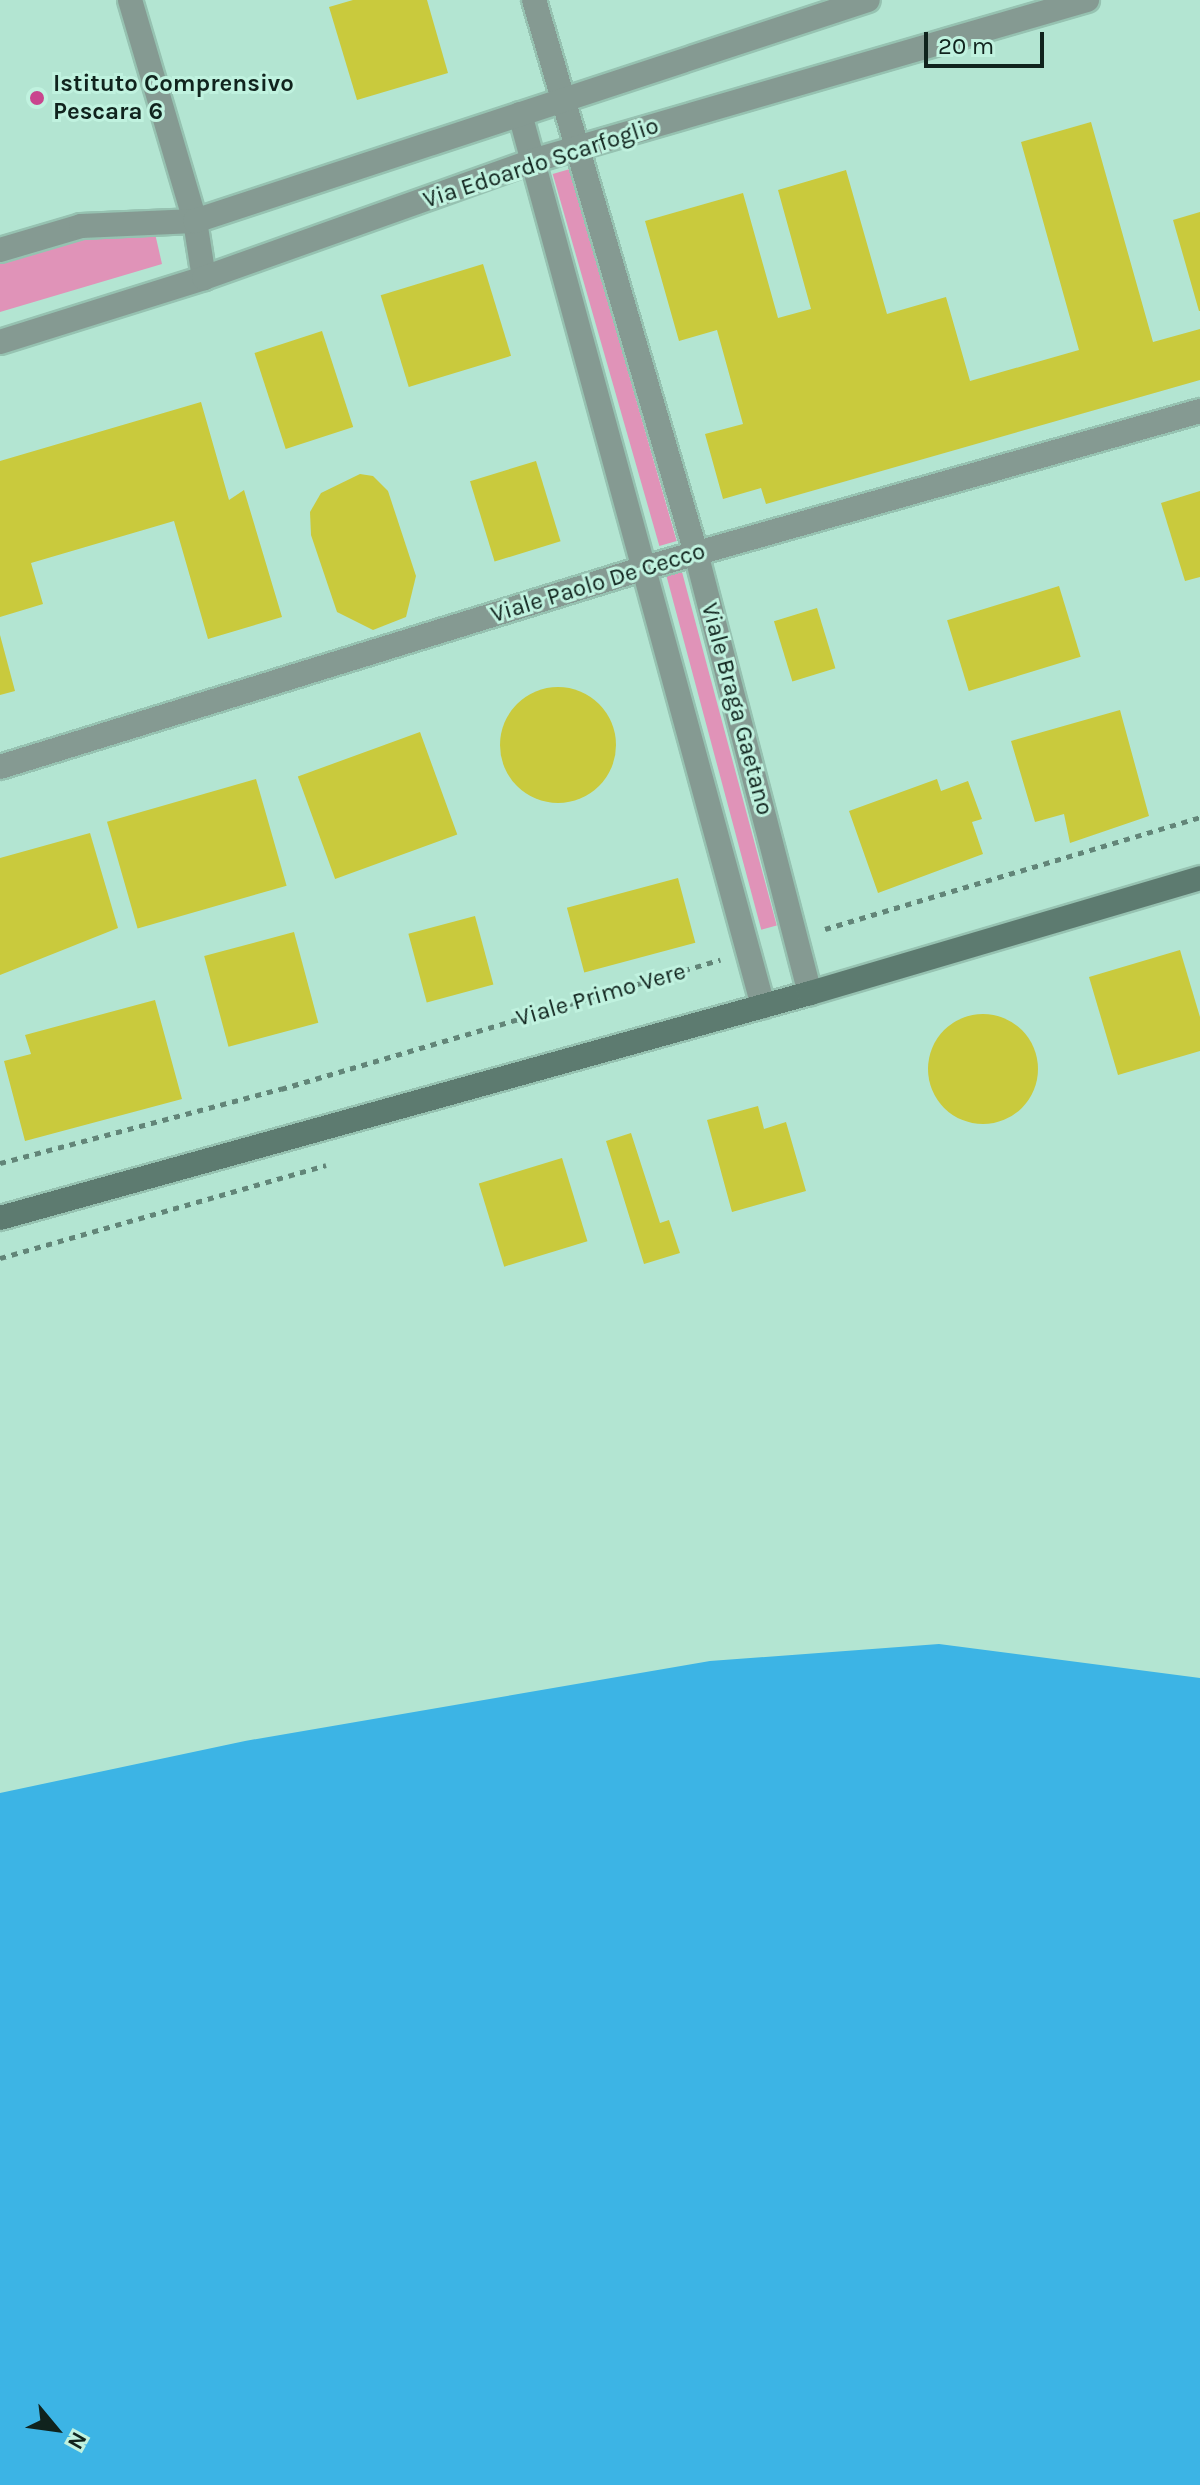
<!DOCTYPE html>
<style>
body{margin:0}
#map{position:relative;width:1200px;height:2485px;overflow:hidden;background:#b3e5d2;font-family:Karla,sans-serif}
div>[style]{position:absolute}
.green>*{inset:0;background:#e093b8;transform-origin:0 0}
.water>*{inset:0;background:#3cb4e5}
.building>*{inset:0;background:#c9ca3d;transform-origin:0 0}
.round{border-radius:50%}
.path>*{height:5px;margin-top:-2.5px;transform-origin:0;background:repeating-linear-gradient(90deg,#628578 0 6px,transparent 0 12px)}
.roads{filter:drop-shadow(2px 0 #96c2b1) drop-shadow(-2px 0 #96c2b1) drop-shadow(0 2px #96c2b1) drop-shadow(0 -2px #96c2b1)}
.street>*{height:24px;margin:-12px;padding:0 12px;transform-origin:12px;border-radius:12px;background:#859a92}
.secondary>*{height:24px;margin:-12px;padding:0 12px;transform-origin:12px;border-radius:12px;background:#5d7b70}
.dots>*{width:22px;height:22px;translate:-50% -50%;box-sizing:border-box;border:4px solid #c0f2df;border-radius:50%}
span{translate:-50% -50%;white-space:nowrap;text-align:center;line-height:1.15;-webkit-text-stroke:6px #c0f2df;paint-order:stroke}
.poi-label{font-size:24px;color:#10231d;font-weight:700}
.left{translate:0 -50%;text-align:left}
.street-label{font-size:24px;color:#10231d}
.north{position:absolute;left:16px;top:2389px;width:80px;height:80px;-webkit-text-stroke:6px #c0f2df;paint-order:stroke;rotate:119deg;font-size:22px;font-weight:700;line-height:32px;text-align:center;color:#10231d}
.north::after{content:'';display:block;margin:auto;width:28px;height:36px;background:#10231d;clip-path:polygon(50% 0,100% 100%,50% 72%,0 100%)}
.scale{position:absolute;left:924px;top:32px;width:120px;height:36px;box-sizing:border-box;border:4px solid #10231d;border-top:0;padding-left:10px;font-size:24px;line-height:28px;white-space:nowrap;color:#10231d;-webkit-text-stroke:6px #c0f2df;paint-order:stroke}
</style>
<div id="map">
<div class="green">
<div style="left:570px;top:169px;width:387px;height:18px;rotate:74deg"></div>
<div style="clip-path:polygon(154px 229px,162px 264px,0 312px,0 254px,82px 230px)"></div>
<div style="left:682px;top:572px;width:366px;height:16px;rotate:75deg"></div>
</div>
<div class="water">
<div style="clip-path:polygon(939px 1644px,1200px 1678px,1200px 2485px,0 2485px,0 1793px,245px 1741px,710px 1661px)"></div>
</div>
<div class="building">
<div style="clip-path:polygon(353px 0,427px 0,448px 73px,357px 100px,329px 7px)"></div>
<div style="clip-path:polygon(1091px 122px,1153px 342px,1200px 329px,1200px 380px,766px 504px,761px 488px,723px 499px,705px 434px,743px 424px,717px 330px,679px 341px,645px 221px,743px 193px,778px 318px,811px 309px,778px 190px,846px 170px,887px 314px,946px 297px,970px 381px,1079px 350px,1021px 142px)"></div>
<div style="clip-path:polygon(1200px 212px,1200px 311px,1199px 311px,1173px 220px)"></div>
<div style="left:483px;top:264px;width:96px;height:107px;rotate:73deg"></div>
<div style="left:322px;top:331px;width:101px;height:71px;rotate:72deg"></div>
<div style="clip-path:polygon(201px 402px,229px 500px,244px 490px,282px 617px,208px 639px,174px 521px,31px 563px,43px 604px,0 617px,0 461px)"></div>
<div style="left:536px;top:461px;width:84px;height:69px;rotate:73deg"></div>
<div style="clip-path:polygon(360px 474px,373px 476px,388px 491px,416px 576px,406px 617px,373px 630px,337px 612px,311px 535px,310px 512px,321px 493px)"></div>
<div style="clip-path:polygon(1200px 491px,1200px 577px,1185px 581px,1161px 503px)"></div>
<div style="left:1059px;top:586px;width:74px;height:117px;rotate:73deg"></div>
<div style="left:817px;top:608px;width:63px;height:45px;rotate:73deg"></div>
<div style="clip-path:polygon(0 635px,15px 691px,0 695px)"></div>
<div class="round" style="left:500px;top:687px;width:116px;height:116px"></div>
<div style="clip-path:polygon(1120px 710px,1149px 816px,1070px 843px,1064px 814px,1035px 822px,1011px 741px)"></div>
<div style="left:420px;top:732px;width:109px;height:130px;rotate:70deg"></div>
<div style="left:256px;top:779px;width:111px;height:155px;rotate:74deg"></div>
<div style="clip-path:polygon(937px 779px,941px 791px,968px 781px,982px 819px,972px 822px,983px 854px,878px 893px,849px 811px)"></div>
<div style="clip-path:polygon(90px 833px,118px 928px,0 975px,0 858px)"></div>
<div style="left:678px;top:878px;width:67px;height:115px;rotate:75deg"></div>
<div style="left:475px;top:916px;width:71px;height:69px;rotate:75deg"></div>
<div style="left:294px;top:932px;width:94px;height:93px;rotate:75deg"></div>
<div style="clip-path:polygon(1180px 950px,1200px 1017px,1200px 1051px,1118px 1075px,1089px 977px)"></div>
<div style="clip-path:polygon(155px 1000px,182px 1099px,25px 1141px,4px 1061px,31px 1054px,25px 1035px)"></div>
<div class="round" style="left:928px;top:1014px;width:110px;height:110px"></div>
<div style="clip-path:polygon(758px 1106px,764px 1129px,786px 1122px,806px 1191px,732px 1212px,707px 1120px)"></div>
<div style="clip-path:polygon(631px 1133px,660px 1223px,669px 1220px,680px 1253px,644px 1264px,606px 1141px)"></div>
<div style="left:562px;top:1158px;width:87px;height:87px;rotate:73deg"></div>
</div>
<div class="path">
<div style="left:825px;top:929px;width:391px;rotate:-16.6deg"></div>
<div style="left:0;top:1163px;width:291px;rotate:-14.8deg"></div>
<div style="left:281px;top:1089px;width:458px;rotate:-16.4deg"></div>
<div style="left:0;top:1258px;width:339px;rotate:-15.9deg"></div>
</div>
<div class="roads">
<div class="street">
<div style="left:130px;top:0;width:230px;rotate:73.6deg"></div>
<div style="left:195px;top:221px;width:58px;rotate:81deg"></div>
<div style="left:534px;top:0;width:576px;rotate:73.67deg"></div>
<div style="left:696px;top:553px;width:455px;rotate:75.5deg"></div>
<div style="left:520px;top:114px;width:925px;rotate:74.76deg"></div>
<div style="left:0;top:250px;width:84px;rotate:-16.5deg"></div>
<div style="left:81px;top:226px;width:114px;rotate:-2.5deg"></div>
<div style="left:195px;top:221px;width:708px;rotate:-18.18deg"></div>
<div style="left:0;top:342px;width:214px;rotate:-17.4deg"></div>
<div style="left:204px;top:278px;width:348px;rotate:-19.6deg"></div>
<div style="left:532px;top:161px;width:578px;rotate:-16.18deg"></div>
<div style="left:0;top:767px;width:678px;rotate:-17.15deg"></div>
<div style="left:648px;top:567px;width:574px;rotate:-15.78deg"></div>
</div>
<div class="secondary">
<div style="left:0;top:1218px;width:841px;rotate:-15.52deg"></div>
<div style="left:810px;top:993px;width:407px;rotate:-16.4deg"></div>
</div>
</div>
<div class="dots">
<div style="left:37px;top:98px;background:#c9468e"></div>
</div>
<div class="poi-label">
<span class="left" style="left:53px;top:98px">Istituto Comprensivo<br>Pescara 6</span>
</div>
<div class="street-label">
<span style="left:541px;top:163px;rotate:-18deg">Via Edoardo Scarfoglio</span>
<span style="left:598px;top:583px;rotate:-17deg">Viale Paolo De Cecco</span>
<span style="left:737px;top:709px;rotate:75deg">Viale Braga Gaetano</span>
<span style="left:601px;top:995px;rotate:-16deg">Viale Primo Vere</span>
</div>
<div class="north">N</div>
<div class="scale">20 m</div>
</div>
